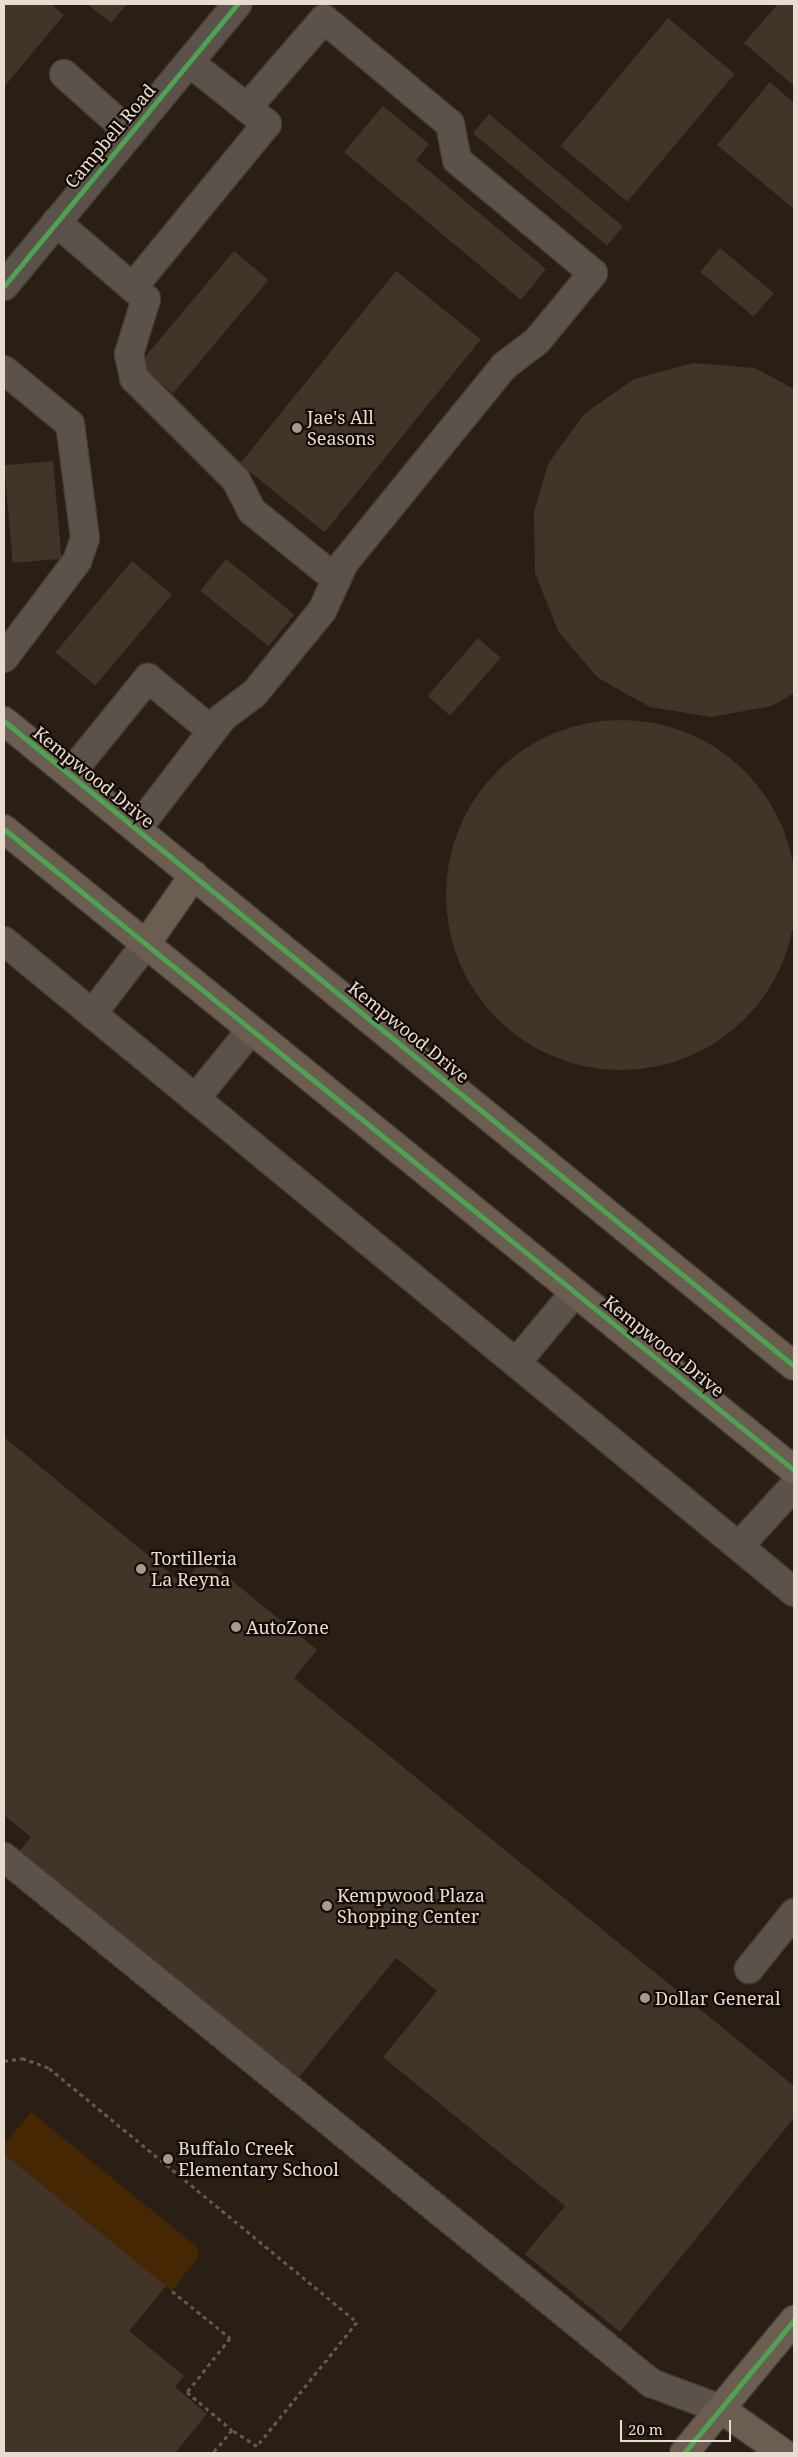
<!DOCTYPE html>
<style>
body{margin:0}
#map{position:relative;width:798px;height:2457px;overflow:hidden;background:#2a1f15;font-family:"Noto Serif",serif}
div>[style]{position:absolute}
.green>*{inset:0;background:#462704}
.building>*{inset:0;background:#423527;transform-origin:0 0}
.round{border-radius:50%}
.path>*{height:3px;margin-top:-1.5px;transform-origin:0;background:repeating-linear-gradient(90deg,#615a53 0 4px,transparent 0 8px)}
.roads{filter:drop-shadow(1px 0 #463c35) drop-shadow(-1px 0 #463c35) drop-shadow(0 1px #463c35) drop-shadow(0 -1px #463c35)}
.minor>*{height:28px;margin:-14px;padding:0 14px;transform-origin:14px;border-radius:14px;background:#5b534b}
.major>*{height:28px;margin:-14px;padding:0 14px;transform-origin:14px;border-radius:14px;background:#6b5e51}
.cycleway>*{height:5px;margin:-2.5px;padding:0 2.5px;transform-origin:2.5px;border-radius:2.5px;background:#4ca352}
.dots>*{width:14px;height:14px;translate:-50% -50%;box-sizing:border-box;border:2px solid #140b05;border-radius:50%}
span{translate:-50% -50%;white-space:nowrap;text-align:center;line-height:1.15;-webkit-text-stroke:4.5px #140b05;paint-order:stroke}
.street-label{font-size:18px;color:#e9dbcf}
.poi-label{font-size:18px;color:#e9dbcf}
.left{translate:0 -50%;text-align:left}
.frame{position:absolute;inset:0;border:5px solid #e9dbcf;pointer-events:none}
.scale{position:absolute;left:620px;top:2420px;width:111px;height:22px;box-sizing:border-box;border:2px solid #e9dbcf;border-top:0;padding-left:6px;font-size:15px;line-height:18px;white-space:nowrap;color:#e9dbcf;-webkit-text-stroke:4px #140b05;paint-order:stroke}
</style>
<div id="map">
<div class="green">
<div style="clip-path:polygon(31px 2112px,197px 2247px,199px 2256px,172px 2291px,4px 2154px,4px 2145px)"></div>
</div>
<div class="building">
<div style="clip-path:polygon(4px 4px,51px 4px,64px 15px,4px 87px)"></div>
<div style="clip-path:polygon(87px 4px,127px 4px,111px 23px)"></div>
<div style="clip-path:polygon(778px 4px,794px 4px,794px 86px,744px 43px)"></div>
<div style="left:668px;top:18px;width:87px;height:167px;rotate:40deg"></div>
<div style="clip-path:polygon(770px 82px,794px 103px,794px 209px,717px 145px)"></div>
<div style="clip-path:polygon(383px 106px,429px 144px,416px 160px,546px 269px,521px 300px,344px 152px)"></div>
<div style="left:489px;top:114px;width:175px;height:25px;rotate:40deg"></div>
<div style="left:720px;top:248px;width:70px;height:31px;rotate:40deg"></div>
<div style="left:234px;top:251px;width:45px;height:148px;rotate:40deg"></div>
<div style="left:396px;top:271px;width:109px;height:248px;rotate:39deg"></div>
<div style="clip-path:polygon(693px 363px,755px 368px,794px 389px,794px 693px,772px 706px,711px 717px,650px 707px,598px 678px,558px 631px,535px 573px,534px 512px,548px 464px,584px 414px,634px 379px)"></div>
<div style="left:53px;top:461px;width:98px;height:49px;rotate:85deg"></div>
<div style="left:226px;top:559px;width:88px;height:41px;rotate:39deg"></div>
<div style="left:132px;top:561px;width:52px;height:119px;rotate:40deg"></div>
<div style="left:478px;top:638px;width:30px;height:77px;rotate:41deg"></div>
<div class="round" style="left:446px;top:720px;width:350px;height:350px"></div>
<div style="clip-path:polygon(4px 1437px,183px 1584px,204px 1558px,317px 1650px,294px 1678px,794px 2086px,794px 2118px,620px 2332px,525px 2254px,565px 2206px,383px 2057px,437px 1991px,396px 1958px,295px 2082px,16px 1855px,31px 1837px,4px 1815px)"></div>
<div style="clip-path:polygon(4px 2154px,166px 2286px,129px 2331px,184px 2376px,175px 2387px,207px 2414px,175px 2453px,4px 2453px)"></div>
</div>
<div class="path">
<div style="left:4px;top:2061px;width:18px;rotate:-9deg"></div>
<div style="left:22px;top:2058px;width:29px;rotate:20deg"></div>
<div style="left:49px;top:2068px;width:399px;rotate:39.5deg"></div>
<div style="left:357px;top:2322px;width:159px;rotate:128.9deg"></div>
<div style="left:257px;top:2446px;width:30px;rotate:-147deg"></div>
<div style="left:172px;top:2291px;width:75px;rotate:39deg"></div>
<div style="left:230px;top:2338px;width:69px;rotate:128.5deg"></div>
<div style="left:187px;top:2392px;width:59px;rotate:40.2deg"></div>
<div style="left:232px;top:2430px;width:30px;rotate:130deg"></div>
</div>
<div class="roads">
<div class="minor">
<div style="left:64px;top:74px;width:89px;rotate:41.8deg"></div>
<div style="left:56px;top:222px;width:118px;rotate:40.5deg"></div>
<div style="left:146px;top:299px;width:58px;rotate:107.2deg"></div>
<div style="left:129px;top:354px;width:25px;rotate:78deg"></div>
<div style="left:134px;top:378px;width:144px;rotate:45deg"></div>
<div style="left:236px;top:480px;width:35px;rotate:63deg"></div>
<div style="left:252px;top:511px;width:108px;rotate:39deg"></div>
<div style="left:4px;top:286px;width:366px;rotate:-50.4deg"></div>
<div style="left:133px;top:287px;width:211px;rotate:-50.6deg"></div>
<div style="left:267px;top:124px;width:26px;rotate:-141deg"></div>
<div style="left:4px;top:370px;width:85px;rotate:39.3deg"></div>
<div style="left:70px;top:424px;width:115px;rotate:82.5deg"></div>
<div style="left:85px;top:538px;width:24px;rotate:109deg"></div>
<div style="left:77px;top:561px;width:121px;rotate:127deg"></div>
<div style="left:70px;top:774px;width:124px;rotate:-50.9deg"></div>
<div style="left:148px;top:678px;width:83px;rotate:39.6deg"></div>
<div style="left:137px;top:829px;width:141px;rotate:-52.5deg"></div>
<div style="left:223px;top:717px;width:39px;rotate:-37deg"></div>
<div style="left:254px;top:694px;width:107px;rotate:-50.7deg"></div>
<div style="left:322px;top:611px;width:53px;rotate:-65.4deg"></div>
<div style="left:344px;top:563px;width:254px;rotate:-50.9deg"></div>
<div style="left:504px;top:366px;width:41px;rotate:-37.1deg"></div>
<div style="left:537px;top:341px;width:88px;rotate:-50.5deg"></div>
<div style="left:593px;top:273px;width:177px;rotate:-140.3deg"></div>
<div style="left:457px;top:160px;width:37px;rotate:-101deg"></div>
<div style="left:450px;top:124px;width:164px;rotate:-140.2deg"></div>
<div style="left:324px;top:19px;width:118px;rotate:130.9deg"></div>
<div style="left:247px;top:108px;width:74px;rotate:-141.6deg"></div>
<div style="left:4px;top:941px;width:1024px;rotate:39.49deg"></div>
<div style="left:92px;top:1014px;width:88px;rotate:-52.4deg"></div>
<div style="left:195px;top:1099px;width:89px;rotate:-50.9deg"></div>
<div style="left:516px;top:1363px;width:92px;rotate:-50.3deg"></div>
<div style="left:739px;top:1546px;width:81px;rotate:-47.5deg"></div>
<div style="left:4px;top:1857px;width:834px;rotate:39.11deg"></div>
<div style="left:651px;top:2383px;width:75px;rotate:20.4deg"></div>
<div style="left:749px;top:1969px;width:72px;rotate:-51.2deg"></div>
</div>
<div class="major">
<div style="left:4px;top:721px;width:1020px;rotate:39.23deg"></div>
<div style="left:4px;top:829px;width:1017px;rotate:39.06deg"></div>
<div style="left:146px;top:944px;width:84px;rotate:-55.2deg"></div>
<div style="left:721px;top:2409px;width:76px;rotate:35.4deg"></div>
<div style="left:684px;top:2453px;width:173px;rotate:-50.4deg"></div>
</div>
</div>
<div class="cycleway">
<div style="left:4px;top:286px;width:366px;rotate:-50.4deg"></div>
<div style="left:4px;top:721px;width:1020px;rotate:39.23deg"></div>
<div style="left:4px;top:829px;width:1017px;rotate:39.06deg"></div>
<div style="left:684px;top:2453px;width:173px;rotate:-50.4deg"></div>
</div>
<div class="dots">
<div style="left:297px;top:428px;background:#a6998e"></div>
<div style="left:141px;top:1569px;background:#a6998e"></div>
<div style="left:236px;top:1627px;background:#a6998e"></div>
<div style="left:327px;top:1906px;background:#a6998e"></div>
<div style="left:645px;top:1998px;background:#a6998e"></div>
<div style="left:168px;top:2159px;background:#a6998e"></div>
</div>
<div class="street-label">
<span style="left:110px;top:136px;rotate:-50deg">Campbell Road</span>
<span style="left:94px;top:777px;rotate:39deg">Kempwood Drive</span>
<span style="left:409px;top:1032px;rotate:39deg">Kempwood Drive</span>
<span style="left:664px;top:1346px;rotate:39deg">Kempwood Drive</span>
</div>
<div class="poi-label">
<span class="left" style="left:307px;top:428px">Jae's All<br>Seasons</span>
<span class="left" style="left:151px;top:1569px">Tortilleria<br>La Reyna</span>
<span class="left" style="left:246px;top:1627px">AutoZone</span>
<span class="left" style="left:337px;top:1906px">Kempwood Plaza<br>Shopping Center</span>
<span class="left" style="left:655px;top:1998px">Dollar General</span>
<span class="left" style="left:178px;top:2159px">Buffalo Creek<br>Elementary School</span>
</div>
<div class="frame"></div>
<div class="scale">20 m</div>
</div>
